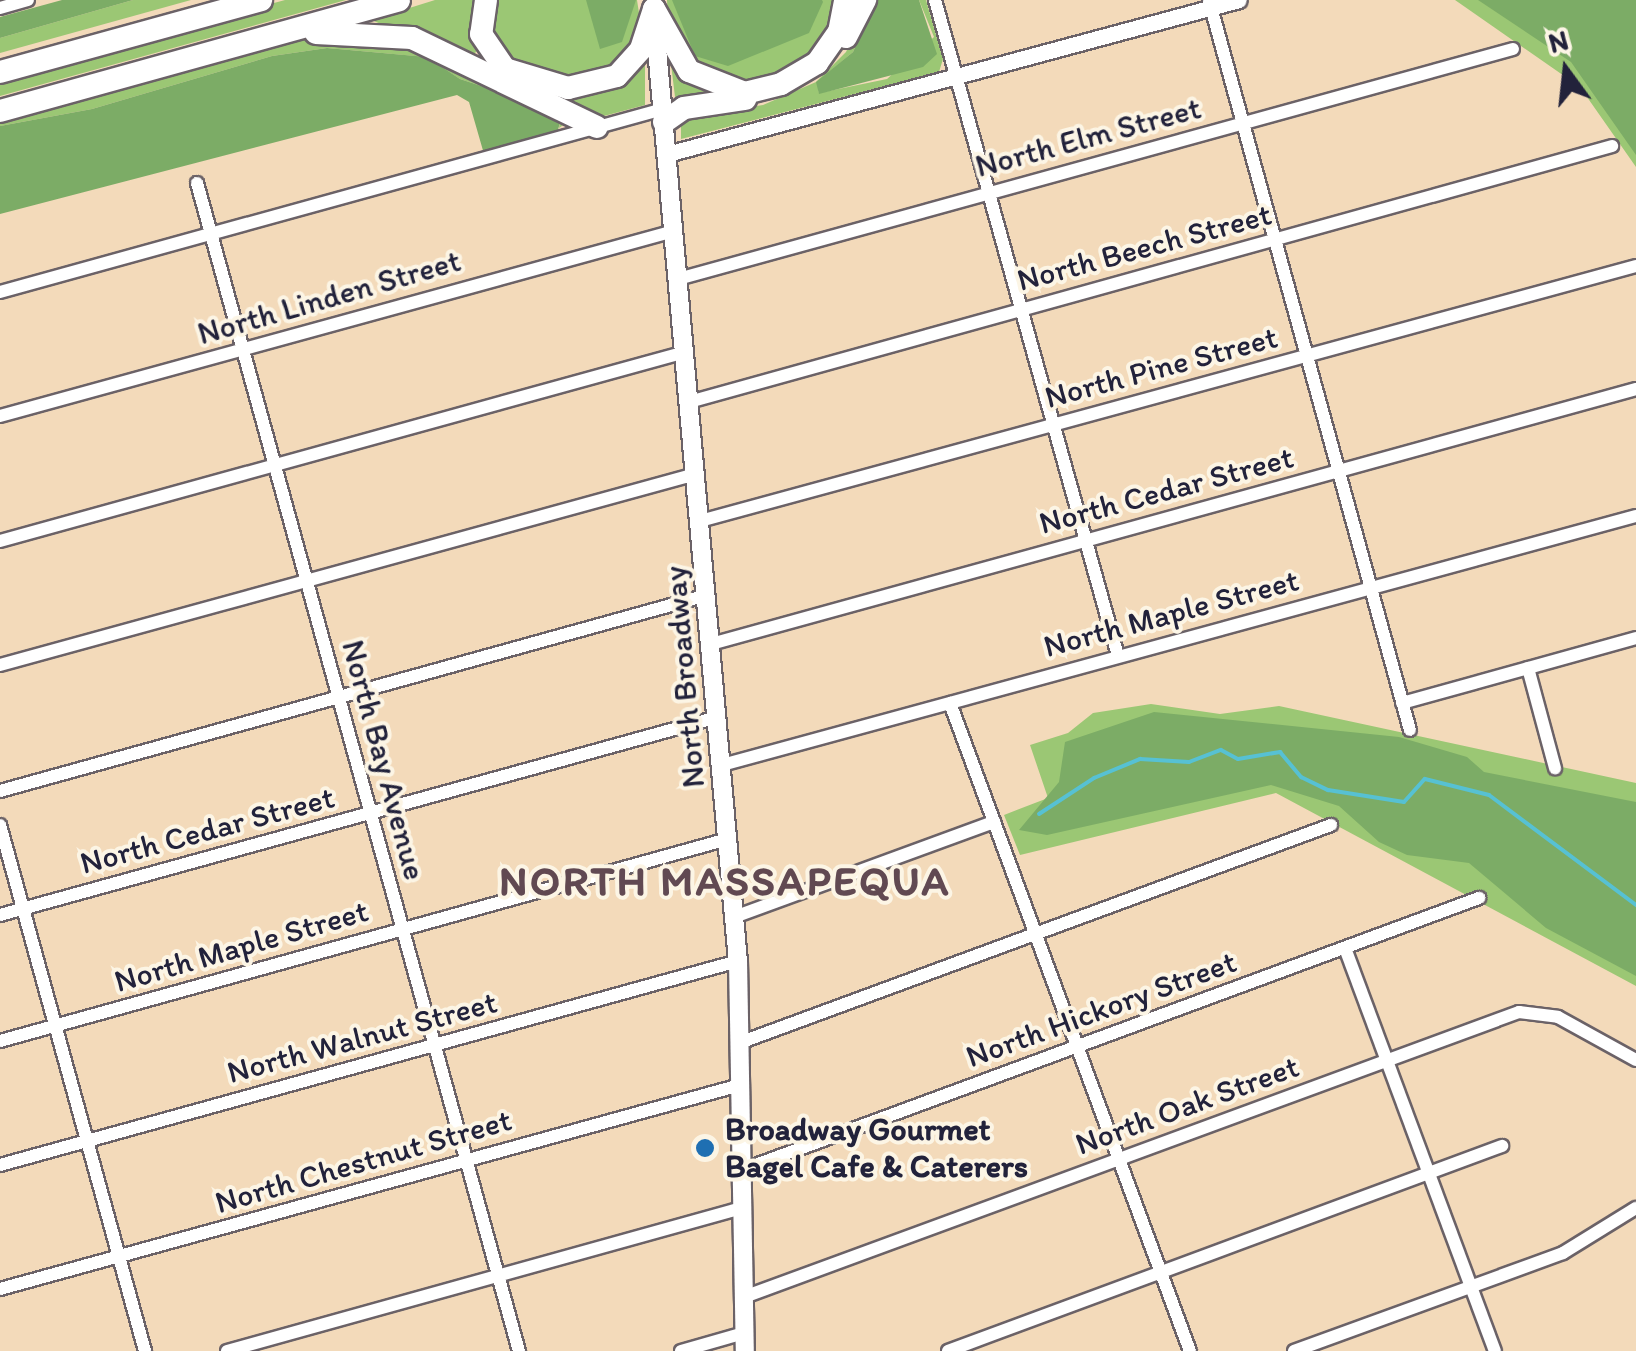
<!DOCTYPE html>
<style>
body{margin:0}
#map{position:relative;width:1636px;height:1351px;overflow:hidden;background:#f3daba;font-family:Itim,sans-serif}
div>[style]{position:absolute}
.green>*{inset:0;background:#9bc774}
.forest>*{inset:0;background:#7cac66}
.stream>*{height:4px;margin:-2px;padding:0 2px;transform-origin:2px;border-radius:2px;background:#57c1d3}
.roads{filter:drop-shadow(2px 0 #6b6267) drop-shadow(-2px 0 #6b6267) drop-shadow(0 2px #6b6267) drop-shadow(0 -2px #6b6267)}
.minor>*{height:12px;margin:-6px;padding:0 6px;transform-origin:6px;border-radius:6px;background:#fff}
.tertiary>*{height:15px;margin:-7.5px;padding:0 7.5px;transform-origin:7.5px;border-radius:7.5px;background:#fff}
.secondary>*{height:18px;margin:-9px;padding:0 9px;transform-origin:9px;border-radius:9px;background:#fff}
.motorway>*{height:22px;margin:-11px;padding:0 11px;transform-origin:11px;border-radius:11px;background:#fff}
.dots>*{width:28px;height:28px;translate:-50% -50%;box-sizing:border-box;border:5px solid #fcf5e5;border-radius:50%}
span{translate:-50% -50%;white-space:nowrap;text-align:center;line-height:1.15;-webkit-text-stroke:8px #fcf5e5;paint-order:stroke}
.street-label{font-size:32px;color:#22223b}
.poi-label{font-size:32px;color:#22223b;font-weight:700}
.left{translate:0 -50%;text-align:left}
.district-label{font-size:42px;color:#614952;font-weight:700;letter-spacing:2.5px}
.north{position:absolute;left:1516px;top:20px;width:100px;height:100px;-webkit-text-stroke:8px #fcf5e5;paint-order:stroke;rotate:345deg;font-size:28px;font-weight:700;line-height:40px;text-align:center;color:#22223b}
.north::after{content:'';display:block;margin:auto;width:35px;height:45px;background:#22223b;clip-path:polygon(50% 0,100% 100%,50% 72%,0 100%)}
</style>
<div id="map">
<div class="green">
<div style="clip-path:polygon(133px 0,191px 0,0 53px,0 38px)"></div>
<div style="clip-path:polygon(285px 0,346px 0,0 96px,0 78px)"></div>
<div style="clip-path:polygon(435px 0,479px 0,480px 46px,471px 59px,371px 20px)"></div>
<div style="clip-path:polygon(491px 0,637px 0,641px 26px,623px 66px,566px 82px,526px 73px,488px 40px)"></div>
<div style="clip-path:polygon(667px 0,838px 0,821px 51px,782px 76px,739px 85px,705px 76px,668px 27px)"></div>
<div style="clip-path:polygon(870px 0,876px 0,853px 52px,817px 82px,819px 93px,887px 79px,934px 37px,919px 0,926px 0,943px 59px,939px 72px,681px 139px,681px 118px,763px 105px,816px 82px,846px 52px)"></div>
<div style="clip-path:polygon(1455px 0,1636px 0,1636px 167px,1580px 87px)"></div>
<div style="clip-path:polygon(327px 34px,381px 35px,444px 53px,569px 121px,559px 128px,560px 121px,539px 105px,460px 79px,426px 57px,327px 48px,272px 56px,92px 109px,0 126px,0 120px)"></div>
<div style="clip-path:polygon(645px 53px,645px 105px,604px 116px,564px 102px)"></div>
<div style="clip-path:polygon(671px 64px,705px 91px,713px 93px,676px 105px)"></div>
<div style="clip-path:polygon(1151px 704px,1220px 714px,1279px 706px,1636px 783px,1636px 986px,1276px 793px,1020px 855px,1004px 815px,1048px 798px,1030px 745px,1068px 733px,1093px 713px)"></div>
</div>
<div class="forest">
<div style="clip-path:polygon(62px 0,133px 0,0 38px,0 17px)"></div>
<div style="clip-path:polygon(636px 0,622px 42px,600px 49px,586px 0)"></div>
<div style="clip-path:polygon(672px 0,822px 0,823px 2px,809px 33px,728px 66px,695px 56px)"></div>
<div style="clip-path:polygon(876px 0,919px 0,937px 54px,923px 67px,819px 94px,816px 82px,853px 52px)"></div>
<div style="clip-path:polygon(1478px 0,1636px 0,1636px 155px,1571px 62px)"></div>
<div style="clip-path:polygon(327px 48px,427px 57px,460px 79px,539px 105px,560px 122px,557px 134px,484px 154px,469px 102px,457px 95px,0 214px,0 126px,92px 109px,272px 56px)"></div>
<div style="clip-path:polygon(1154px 712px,1399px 737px,1467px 757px,1484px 772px,1636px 802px,1636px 976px,1546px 928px,1469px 863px,1407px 855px,1379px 842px,1339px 806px,1271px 785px,1047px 835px,1019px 830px,1059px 782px,1065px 742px)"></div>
</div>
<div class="stream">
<div style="left:1039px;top:814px;width:66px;rotate:-33.2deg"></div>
<div style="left:1094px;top:778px;width:50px;rotate:-22.4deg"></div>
<div style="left:1140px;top:759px;width:49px;rotate:3.5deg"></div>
<div style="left:1189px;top:762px;width:34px;rotate:-21deg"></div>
<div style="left:1221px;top:750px;width:19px;rotate:28deg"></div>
<div style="left:1238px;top:759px;width:43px;rotate:-9.5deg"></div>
<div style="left:1280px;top:752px;width:33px;rotate:50deg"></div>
<div style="left:1301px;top:777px;width:30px;rotate:26deg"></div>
<div style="left:1328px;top:790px;width:77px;rotate:9deg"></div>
<div style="left:1404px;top:802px;width:31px;rotate:-48deg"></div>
<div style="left:1425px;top:779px;width:66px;rotate:14deg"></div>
<div style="left:1489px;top:795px;width:184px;rotate:36.8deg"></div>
</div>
<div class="roads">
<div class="minor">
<div style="left:935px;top:0;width:681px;rotate:74.41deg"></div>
<div style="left:1209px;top:0;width:757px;rotate:74.61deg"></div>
<div style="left:0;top:8px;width:29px;rotate:-16deg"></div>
<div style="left:197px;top:183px;width:1212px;rotate:74.59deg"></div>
<div style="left:678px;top:279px;width:866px;rotate:-15.4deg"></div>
<div style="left:0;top:292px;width:688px;rotate:-15.43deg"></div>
<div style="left:689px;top:402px;width:958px;rotate:-15.5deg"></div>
<div style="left:0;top:416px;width:699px;rotate:-15.35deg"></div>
<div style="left:700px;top:521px;width:970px;rotate:-15.24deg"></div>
<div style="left:0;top:541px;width:711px;rotate:-15.42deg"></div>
<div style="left:711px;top:644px;width:960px;rotate:-15.41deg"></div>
<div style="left:0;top:665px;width:722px;rotate:-15.35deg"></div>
<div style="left:1528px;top:668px;width:104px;rotate:74.9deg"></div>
<div style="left:950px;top:703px;width:691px;rotate:69.68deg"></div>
<div style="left:1402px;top:703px;width:243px;rotate:-15.5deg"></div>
<div style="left:722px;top:765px;width:947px;rotate:-15.24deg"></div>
<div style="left:0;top:791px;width:734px;rotate:-15.49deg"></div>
<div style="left:0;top:825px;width:546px;rotate:74.59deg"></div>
<div style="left:0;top:915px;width:745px;rotate:-15.42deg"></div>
<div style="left:734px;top:917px;width:277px;rotate:-20.1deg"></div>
<div style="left:1345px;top:948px;width:430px;rotate:69.6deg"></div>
<div style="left:0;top:1041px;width:756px;rotate:-15.51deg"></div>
<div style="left:739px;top:1043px;width:631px;rotate:-20.22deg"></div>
<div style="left:0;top:1165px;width:766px;rotate:-15.45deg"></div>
<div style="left:742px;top:1170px;width:786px;rotate:-20.26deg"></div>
<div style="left:0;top:1289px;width:768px;rotate:-15.41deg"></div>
<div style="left:744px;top:1297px;width:826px;rotate:-20.19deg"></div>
<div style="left:1519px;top:1012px;width:39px;rotate:7deg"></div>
<div style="left:1558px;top:1017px;width:89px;rotate:28.9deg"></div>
<div style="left:227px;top:1351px;width:534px;rotate:-15.52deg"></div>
<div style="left:681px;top:1351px;width:66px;rotate:-15.9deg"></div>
<div style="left:948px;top:1351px;width:591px;rotate:-20.31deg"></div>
<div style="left:1294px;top:1351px;width:286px;rotate:-20deg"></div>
<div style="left:1563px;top:1253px;width:86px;rotate:-31.7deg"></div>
</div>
<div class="tertiary">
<div style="left:667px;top:154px;width:592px;rotate:-15.07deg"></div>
</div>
<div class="secondary">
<div style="left:654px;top:15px;width:950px;rotate:84.93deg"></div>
<div style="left:738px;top:961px;width:390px;rotate:89deg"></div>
</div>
<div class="motorway">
<div style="left:486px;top:0;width:34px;rotate:98deg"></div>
<div style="left:481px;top:34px;width:42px;rotate:55.6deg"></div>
<div style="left:505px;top:69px;width:66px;rotate:16.8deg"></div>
<div style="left:568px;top:88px;width:50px;rotate:-13.8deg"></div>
<div style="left:617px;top:76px;width:36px;rotate:-48deg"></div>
<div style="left:641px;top:49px;width:42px;rotate:-72deg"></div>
<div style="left:654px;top:9px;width:71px;rotate:60.6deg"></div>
<div style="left:689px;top:71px;width:60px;rotate:21.4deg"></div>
<div style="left:745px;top:93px;width:37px;rotate:-14deg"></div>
<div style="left:781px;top:84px;width:42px;rotate:-30.3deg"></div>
<div style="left:817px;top:63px;width:38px;rotate:-55deg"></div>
<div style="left:839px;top:32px;width:33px;rotate:-79deg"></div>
<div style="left:316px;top:33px;width:96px;rotate:3deg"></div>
<div style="left:412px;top:38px;width:205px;rotate:25.7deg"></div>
<div style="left:846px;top:37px;width:42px;rotate:-62.8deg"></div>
<div style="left:0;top:72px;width:271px;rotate:-15.4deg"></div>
<div style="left:0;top:111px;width:414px;rotate:-15.5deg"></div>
<div style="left:664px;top:122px;width:24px;rotate:-35deg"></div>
<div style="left:684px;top:108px;width:62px;rotate:-8.4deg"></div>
</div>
</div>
<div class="dots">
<div style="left:705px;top:1148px;background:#1f6fb2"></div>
</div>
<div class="street-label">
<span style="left:1088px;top:137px;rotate:-15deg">North Elm Street</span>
<span style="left:1144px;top:247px;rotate:-15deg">North Beech Street</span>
<span style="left:329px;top:297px;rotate:-16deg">North Linden Street</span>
<span style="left:1161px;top:367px;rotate:-15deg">North Pine Street</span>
<span style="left:1166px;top:490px;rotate:-15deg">North Cedar Street</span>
<span style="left:1171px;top:613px;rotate:-15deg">North Maple Street</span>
<span style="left:684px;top:677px;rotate:-95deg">North Broadway</span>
<span style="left:384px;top:760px;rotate:75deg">North Bay Avenue</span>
<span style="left:207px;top:830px;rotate:-15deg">North Cedar Street</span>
<span style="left:241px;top:946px;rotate:-16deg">North Maple Street</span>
<span style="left:1101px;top:1009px;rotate:-20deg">North Hickory Street</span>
<span style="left:362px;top:1037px;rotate:-15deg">North Walnut Street</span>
<span style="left:1187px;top:1105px;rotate:-20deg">North Oak Street</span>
<span style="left:363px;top:1161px;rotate:-16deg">North Chestnut Street</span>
</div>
<div class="poi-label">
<span class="left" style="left:725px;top:1148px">Broadway Gourmet<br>Bagel Cafe &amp; Caterers</span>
</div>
<div class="district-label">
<span style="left:725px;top:881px">NORTH MASSAPEQUA</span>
</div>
<div class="north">N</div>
</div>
